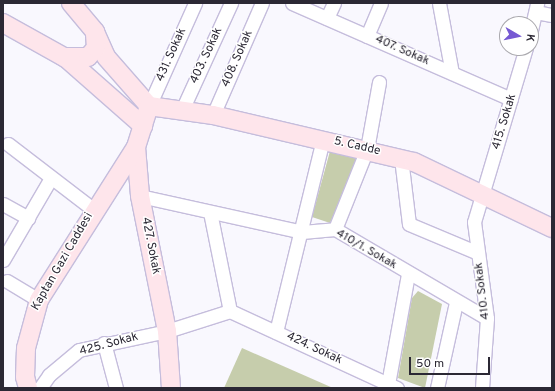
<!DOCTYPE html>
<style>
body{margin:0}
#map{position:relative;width:555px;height:391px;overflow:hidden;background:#f9f8fe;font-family:Overpass,sans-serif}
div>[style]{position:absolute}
.green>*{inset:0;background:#c6cdac}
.roads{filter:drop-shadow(1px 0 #c5bddc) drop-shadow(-1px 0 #c5bddc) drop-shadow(0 1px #c5bddc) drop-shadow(0 -1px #c5bddc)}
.street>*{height:13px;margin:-6.5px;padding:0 6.5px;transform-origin:6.5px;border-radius:6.5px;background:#fff}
.secondary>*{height:18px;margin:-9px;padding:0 9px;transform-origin:9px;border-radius:9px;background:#fee5eb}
span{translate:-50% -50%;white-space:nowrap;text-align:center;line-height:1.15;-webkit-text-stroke:3px #fff;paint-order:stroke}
.street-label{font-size:12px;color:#2b2834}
.frame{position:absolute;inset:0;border:4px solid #2b2834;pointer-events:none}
.north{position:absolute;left:499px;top:16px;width:40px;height:40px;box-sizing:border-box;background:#fff;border:1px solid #aaa9ae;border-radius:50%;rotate:99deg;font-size:11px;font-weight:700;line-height:16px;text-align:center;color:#2b2834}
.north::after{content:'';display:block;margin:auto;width:14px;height:18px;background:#7659d3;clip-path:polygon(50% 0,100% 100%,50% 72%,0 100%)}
.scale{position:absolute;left:409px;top:357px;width:81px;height:18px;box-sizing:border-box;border:2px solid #2b2834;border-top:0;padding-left:5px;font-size:12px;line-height:14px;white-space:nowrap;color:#2b2834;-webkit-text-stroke:3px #fff;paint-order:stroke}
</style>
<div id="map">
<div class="green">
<div style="clip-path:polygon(330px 151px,358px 159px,330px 223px,312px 217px)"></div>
<div style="clip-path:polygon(418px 291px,442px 304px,425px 388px,398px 378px,412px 298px)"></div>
<div style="clip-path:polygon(242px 348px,333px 388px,224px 388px)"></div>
</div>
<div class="roads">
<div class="street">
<div style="left:292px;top:3px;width:239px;rotate:23.7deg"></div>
<div style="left:439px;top:3px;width:71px;rotate:79.5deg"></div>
<div style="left:536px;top:12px;width:16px;rotate:11deg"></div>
<div style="left:327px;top:18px;width:17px;rotate:-65deg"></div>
<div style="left:531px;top:30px;width:28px;rotate:-77deg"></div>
<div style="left:367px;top:36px;width:36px;rotate:-67deg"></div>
<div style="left:149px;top:106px;width:113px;rotate:-65.9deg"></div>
<div style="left:182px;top:110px;width:118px;rotate:-65.4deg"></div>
<div style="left:213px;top:115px;width:122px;rotate:-66.4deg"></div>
<div style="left:8px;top:144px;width:108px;rotate:37.5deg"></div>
<div style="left:401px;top:158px;width:66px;rotate:83.1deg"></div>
<div style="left:409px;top:224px;width:75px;rotate:22.8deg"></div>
<div style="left:140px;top:196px;width:166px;rotate:12.5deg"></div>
<div style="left:302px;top:232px;width:33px;rotate:-5deg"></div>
<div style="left:335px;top:229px;width:176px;rotate:30.4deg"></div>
<div style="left:3px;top:204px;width:29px;rotate:29deg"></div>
<div style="left:210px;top:212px;width:101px;rotate:78.6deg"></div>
<div style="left:335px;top:229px;width:86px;rotate:-68.2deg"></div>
<div style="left:367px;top:149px;width:68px;rotate:-79.8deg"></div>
<div style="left:3px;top:260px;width:95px;rotate:-59.7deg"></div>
<div style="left:7px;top:281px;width:37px;rotate:31deg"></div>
<div style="left:276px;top:332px;width:199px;rotate:-76.3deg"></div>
<div style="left:104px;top:343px;width:47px;rotate:75.1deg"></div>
<div style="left:388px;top:384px;width:112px;rotate:-79.7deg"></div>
<div style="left:40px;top:388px;width:16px;rotate:-55deg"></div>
<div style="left:49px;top:375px;width:39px;rotate:-40deg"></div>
<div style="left:79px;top:350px;width:90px;rotate:-12.2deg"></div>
<div style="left:167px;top:331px;width:66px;rotate:-17.6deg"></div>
<div style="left:230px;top:311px;width:184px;rotate:24.8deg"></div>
<div style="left:437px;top:388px;width:88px;rotate:-77.5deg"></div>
<div style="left:482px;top:388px;width:70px;rotate:-85.9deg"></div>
<div style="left:487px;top:318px;width:97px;rotate:-97.7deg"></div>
<div style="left:474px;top:222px;width:182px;rotate:-73.4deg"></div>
</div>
<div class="secondary">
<div style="left:71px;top:3px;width:38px;rotate:50deg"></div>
<div style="left:95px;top:32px;width:27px;rotate:66deg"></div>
<div style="left:106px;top:57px;width:65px;rotate:48.7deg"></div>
<div style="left:3px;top:23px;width:72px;rotate:29.1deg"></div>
<div style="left:66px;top:58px;width:103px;rotate:41.4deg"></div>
<div style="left:64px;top:57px;width:24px"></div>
<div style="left:88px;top:57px;width:12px;rotate:-48deg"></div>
<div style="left:96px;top:48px;width:16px;rotate:-94deg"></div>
<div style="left:149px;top:106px;width:65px;rotate:8deg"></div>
<div style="left:213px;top:115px;width:206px;rotate:13.2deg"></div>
<div style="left:414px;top:162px;width:153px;rotate:25.6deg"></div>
<div style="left:149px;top:106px;width:43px;rotate:107.6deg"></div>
<div style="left:136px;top:147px;width:49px;rotate:85.3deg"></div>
<div style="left:140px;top:196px;width:138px;rotate:78.7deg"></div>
<div style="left:167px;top:331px;width:57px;rotate:86deg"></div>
<div style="left:28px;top:388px;width:11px;rotate:-105deg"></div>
<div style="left:25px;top:377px;width:29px;rotate:-88deg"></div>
<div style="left:26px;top:348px;width:50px;rotate:-74.8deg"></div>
<div style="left:39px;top:300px;width:181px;rotate:-57.6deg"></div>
</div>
</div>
<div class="street-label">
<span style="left:402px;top:51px;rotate:24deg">407. Sokak</span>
<span style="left:172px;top:55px;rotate:-66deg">431. Sokak</span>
<span style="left:207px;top:56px;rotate:-65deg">403. Sokak</span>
<span style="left:238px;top:59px;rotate:-66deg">408. Sokak</span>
<span style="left:505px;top:122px;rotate:-73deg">415. Sokak</span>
<span style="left:357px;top:147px;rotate:13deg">5. Cadde</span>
<span style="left:150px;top:246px;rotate:79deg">427. Sokak</span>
<span style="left:366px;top:250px;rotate:30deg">410/1. Sokak</span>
<span style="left:63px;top:262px;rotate:-60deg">Kaptan Gazi Caddesi</span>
<span style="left:483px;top:291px;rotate:-97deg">410. Sokak</span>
<span style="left:109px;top:345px;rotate:-15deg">425. Sokak</span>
<span style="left:314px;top:349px;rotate:25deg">424. Sokak</span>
</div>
<div class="frame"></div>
<div class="north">K</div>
<div class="scale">50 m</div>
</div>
